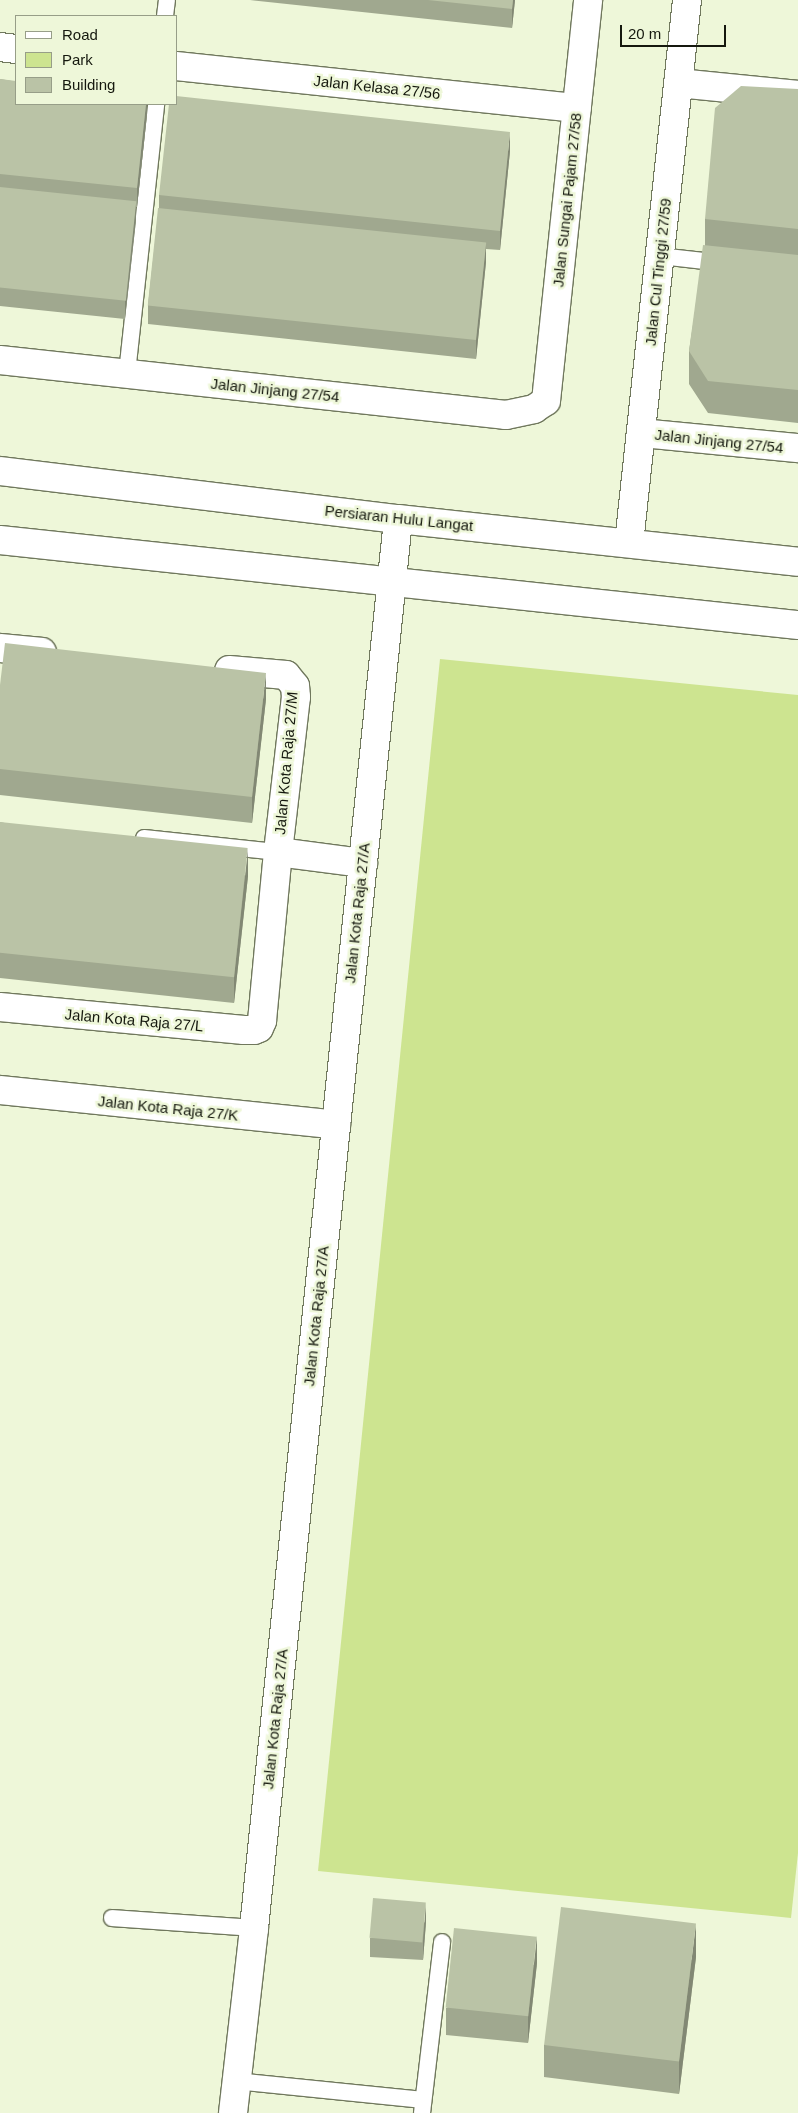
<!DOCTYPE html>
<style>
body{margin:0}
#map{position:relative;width:798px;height:2113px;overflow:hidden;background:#eef7d9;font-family:Helvetica,sans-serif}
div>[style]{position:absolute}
.green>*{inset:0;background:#cde490}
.roads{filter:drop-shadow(1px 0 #70785d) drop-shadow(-1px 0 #70785d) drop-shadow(0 1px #70785d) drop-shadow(0 -1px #70785d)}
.service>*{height:16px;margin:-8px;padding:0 8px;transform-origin:8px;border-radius:8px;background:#fff}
.minor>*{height:28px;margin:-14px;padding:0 14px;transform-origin:14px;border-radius:14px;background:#fff}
.secondary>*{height:28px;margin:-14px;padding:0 14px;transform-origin:14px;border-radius:14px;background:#fff}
.wall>*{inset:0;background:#a0a88f}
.shaded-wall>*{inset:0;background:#828874}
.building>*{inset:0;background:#bac3a6;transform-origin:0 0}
span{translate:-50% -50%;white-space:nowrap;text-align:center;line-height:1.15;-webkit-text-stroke:5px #eef7d9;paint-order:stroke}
.street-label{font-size:15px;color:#15180e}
.legend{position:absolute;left:15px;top:15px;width:162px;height:90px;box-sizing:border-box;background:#eef7d9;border:1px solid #979e88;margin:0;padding:6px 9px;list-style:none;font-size:15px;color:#15180e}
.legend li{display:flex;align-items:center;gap:10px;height:25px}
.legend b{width:25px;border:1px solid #979e88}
.scale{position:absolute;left:620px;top:25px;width:106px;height:22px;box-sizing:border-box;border:2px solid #15180e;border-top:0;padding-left:6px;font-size:15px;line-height:18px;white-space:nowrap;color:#15180e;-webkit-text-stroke:4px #eef7d9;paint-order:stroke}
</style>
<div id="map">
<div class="green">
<div style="clip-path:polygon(440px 659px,798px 695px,798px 1853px,791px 1918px,318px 1871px)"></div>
</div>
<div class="roads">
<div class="service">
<div style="left:165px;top:16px;width:16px;rotate:-83deg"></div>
<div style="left:660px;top:256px;width:61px;rotate:6.5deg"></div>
<div style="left:127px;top:373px;width:271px;rotate:-83.8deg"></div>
<div style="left:144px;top:838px;width:135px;rotate:6deg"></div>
<div style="left:112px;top:1918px;width:142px;rotate:4deg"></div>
<div style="left:236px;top:2081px;width:188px;rotate:5.8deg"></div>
<div style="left:422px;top:2113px;width:172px;rotate:-83.3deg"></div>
</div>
<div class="minor">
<div style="left:0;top:47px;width:16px;rotate:7deg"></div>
<div style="left:176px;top:66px;width:403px;rotate:6deg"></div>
<div style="left:678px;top:83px;width:121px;rotate:5.7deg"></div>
<div style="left:0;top:360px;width:509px;rotate:6.2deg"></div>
<div style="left:506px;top:415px;width:29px;rotate:-12deg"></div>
<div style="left:534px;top:409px;width:14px;rotate:-34deg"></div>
<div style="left:546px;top:401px;width:403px;rotate:-84deg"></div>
<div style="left:641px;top:433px;width:158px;rotate:5.5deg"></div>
<div style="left:629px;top:543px;width:546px;rotate:-83.9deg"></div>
<div style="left:0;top:648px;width:42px;rotate:5.4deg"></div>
<div style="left:278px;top:852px;width:86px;rotate:7.4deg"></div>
<div style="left:0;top:1007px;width:245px;rotate:5.4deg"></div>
<div style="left:244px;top:1030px;width:10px"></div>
<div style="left:254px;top:1030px;width:5px;rotate:-22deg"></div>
<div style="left:259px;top:1028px;width:8px;rotate:-67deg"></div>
<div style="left:262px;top:1021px;width:170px;rotate:-84.6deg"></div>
<div style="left:278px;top:852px;width:156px;rotate:-83.4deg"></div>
<div style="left:296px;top:697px;width:11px;rotate:-95deg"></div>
<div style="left:295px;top:686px;width:14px;rotate:-129deg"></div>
<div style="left:286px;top:675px;width:57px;rotate:-175deg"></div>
<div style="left:0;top:1090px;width:338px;rotate:5.9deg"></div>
<div style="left:233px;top:2113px;width:186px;rotate:-83.5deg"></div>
<div style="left:254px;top:1928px;width:1416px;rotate:-84.16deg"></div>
</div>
<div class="secondary">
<div style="left:0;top:471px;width:401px;rotate:6.9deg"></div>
<div style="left:398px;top:519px;width:402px;rotate:6.1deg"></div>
<div style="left:0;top:540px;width:803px;rotate:6.08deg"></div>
</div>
</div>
<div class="wall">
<div style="clip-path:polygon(250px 0,515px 0,512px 28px)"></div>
<div style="clip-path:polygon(0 79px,147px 104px,147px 114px,137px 207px,136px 207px,136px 220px,125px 319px,0 306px)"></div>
<div style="clip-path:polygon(798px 89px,798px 423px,708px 413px,689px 384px,689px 351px,705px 245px,705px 219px)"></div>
<div style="clip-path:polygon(510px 151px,500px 250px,486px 249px,486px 262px,476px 359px,148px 324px,148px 305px,159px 208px,159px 195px)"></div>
<div style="clip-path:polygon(0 685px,266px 699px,252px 823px,0 795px)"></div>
<div style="clip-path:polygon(0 822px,248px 876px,234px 1003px,0 978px)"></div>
<div style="clip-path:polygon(426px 1922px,423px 1960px,370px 1957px,370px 1938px)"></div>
<div style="clip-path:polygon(696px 1957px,679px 2094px,544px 2077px,544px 2045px)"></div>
<div style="clip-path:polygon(537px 1963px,528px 2043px,446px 2035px,446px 2008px)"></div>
</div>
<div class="shaded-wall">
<div style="clip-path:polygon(513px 0,515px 0,512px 28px,512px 9px)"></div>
<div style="clip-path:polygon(146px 104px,147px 104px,147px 114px,137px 207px,137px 188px)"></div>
<div style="clip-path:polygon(510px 132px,510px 151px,500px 250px,500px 231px)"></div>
<div style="clip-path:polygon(136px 201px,136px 220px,125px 319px,125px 300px)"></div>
<div style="clip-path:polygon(486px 243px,486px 262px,476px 359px,476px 340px)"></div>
<div style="clip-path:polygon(266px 673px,266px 699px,252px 823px,252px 797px)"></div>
<div style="clip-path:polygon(248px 849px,248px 876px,234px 1003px,234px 977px)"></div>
<div style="clip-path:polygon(426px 1903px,426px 1922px,423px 1960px,423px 1941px)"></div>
<div style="clip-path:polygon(696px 1924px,696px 1957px,679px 2094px,679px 2061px)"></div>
<div style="clip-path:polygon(537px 1936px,537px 1963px,528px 2043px,528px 2017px)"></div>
</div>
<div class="building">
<div style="clip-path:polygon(428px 0,513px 0,512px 9px)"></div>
<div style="clip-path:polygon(0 79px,16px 81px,16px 104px,146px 104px,137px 188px,0 174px)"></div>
<div style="clip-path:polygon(741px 86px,798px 89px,798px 229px,705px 219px,715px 108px)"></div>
<div style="clip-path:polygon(176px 96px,510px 132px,500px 231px,159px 195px,169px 104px,176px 104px)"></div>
<div style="left:0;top:187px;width:137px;height:100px;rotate:6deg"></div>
<div style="left:158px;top:208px;width:330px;height:98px;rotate:6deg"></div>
<div style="clip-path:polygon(703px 245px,798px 255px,798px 390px,708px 381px,689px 351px)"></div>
<div style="clip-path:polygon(5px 643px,266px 673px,252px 797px,0 769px,0 685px)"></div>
<div style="left:0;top:822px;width:249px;height:130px;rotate:6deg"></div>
<div style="left:373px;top:1898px;width:53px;height:40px;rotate:5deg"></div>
<div style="left:561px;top:1907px;width:136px;height:139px;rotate:7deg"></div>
<div style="left:454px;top:1928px;width:83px;height:80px;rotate:6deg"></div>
</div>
<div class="street-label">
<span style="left:377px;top:87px;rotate:6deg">Jalan Kelasa 27/56</span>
<span style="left:567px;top:200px;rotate:-84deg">Jalan Sungai Pajam 27/58</span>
<span style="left:658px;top:272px;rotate:-84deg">Jalan Cul Tinggi 27/59</span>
<span style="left:275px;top:390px;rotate:6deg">Jalan Jinjang 27/54</span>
<span style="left:719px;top:441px;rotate:6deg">Jalan Jinjang 27/54</span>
<span style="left:399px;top:518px;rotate:6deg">Persiaran Hulu Langat</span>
<span style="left:286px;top:763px;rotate:-85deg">Jalan Kota Raja 27/M</span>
<span style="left:357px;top:913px;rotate:-84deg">Jalan Kota Raja 27/A</span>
<span style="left:134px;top:1020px;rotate:5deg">Jalan Kota Raja 27/L</span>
<span style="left:168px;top:1108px;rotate:6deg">Jalan Kota Raja 27/K</span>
<span style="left:316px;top:1316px;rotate:-84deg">Jalan Kota Raja 27/A</span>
<span style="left:275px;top:1719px;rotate:-84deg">Jalan Kota Raja 27/A</span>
</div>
<ul class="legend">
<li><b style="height:6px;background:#fff"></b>Road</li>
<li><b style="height:14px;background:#cde490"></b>Park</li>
<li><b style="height:14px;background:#bac3a6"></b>Building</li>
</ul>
<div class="scale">20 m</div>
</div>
